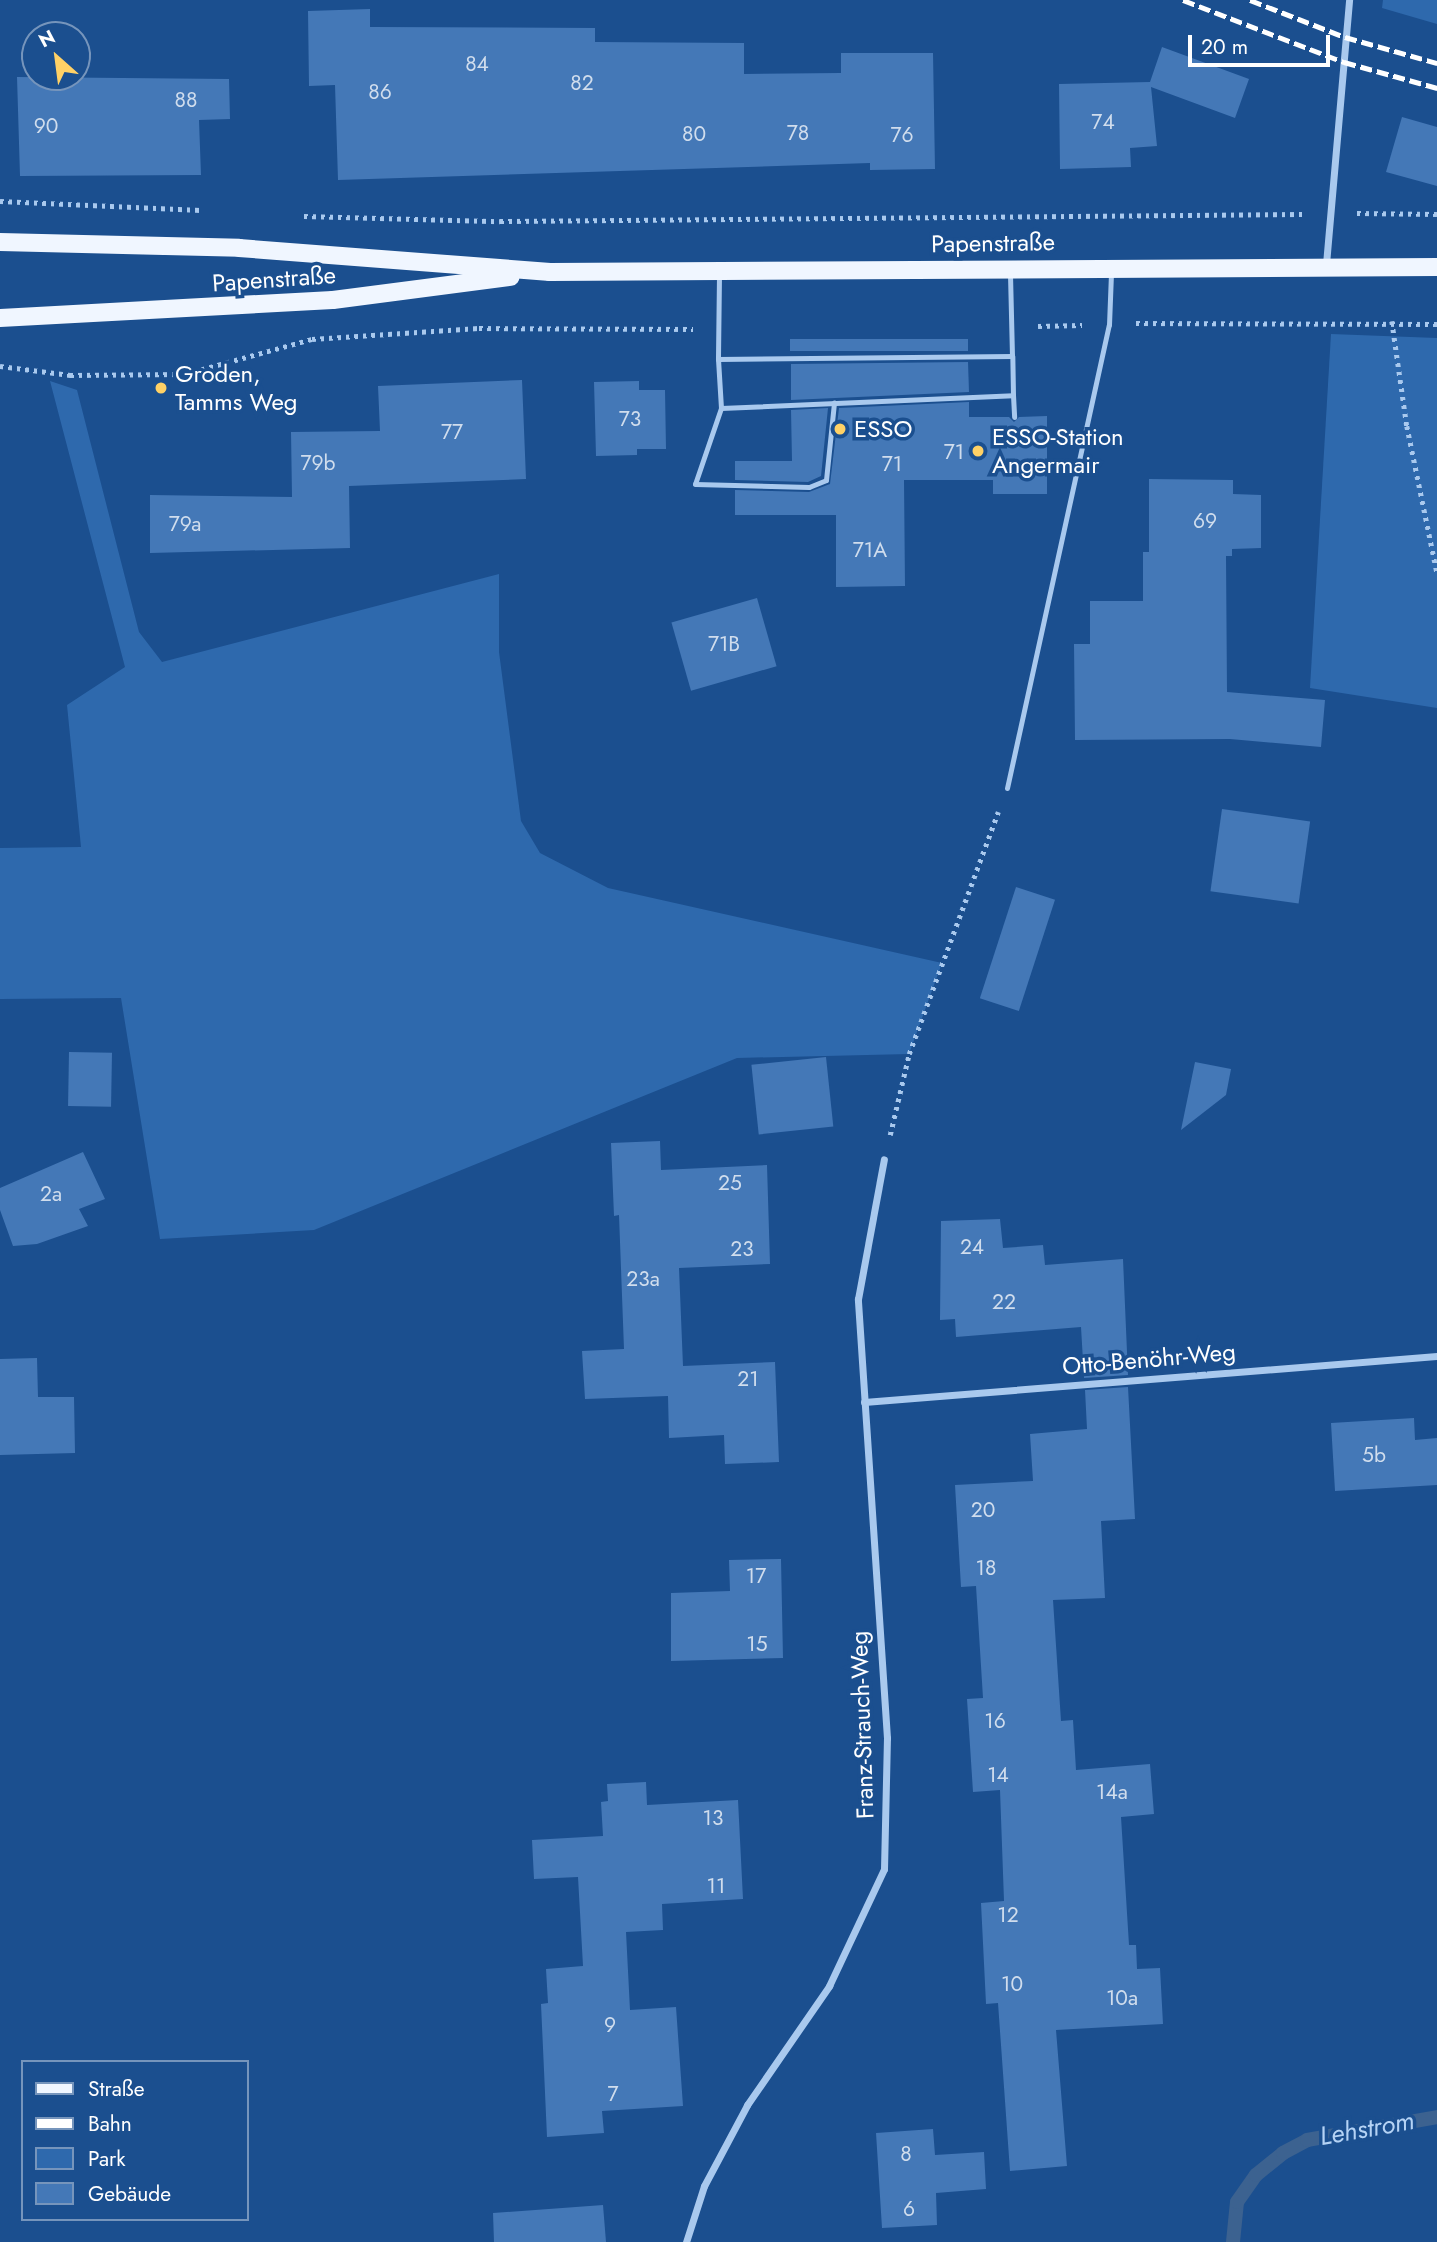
<!DOCTYPE html>
<meta charset="utf-8">
<style>
body{margin:0}
#map{position:relative;width:1437px;height:2242px;overflow:hidden;background:#1b4f8f;font-family:Jost,sans-serif}
div>[style]{position:absolute}
.green>*{inset:0;background:#2e69ad}
.stream>*{height:14px;margin:-7px;padding:0 7px;transform-origin:7px;border-radius:7px;background:#3c6290}
.building>*{inset:0;background:#4478b7;transform-origin:0 0}
.path>*{height:4.5px;margin-top:-2.25px;transform-origin:0;background:repeating-linear-gradient(90deg,#a9c9ee 0 3.5px,transparent 0 8.5px)}
.lane>*{height:5px;margin:-2.5px;padding:0 2.5px;transform-origin:2.5px;border-radius:2.5px;background:#a9c9ee}
.street>*{height:7px;margin:-3.5px;padding:0 3.5px;transform-origin:3.5px;border-radius:3.5px;background:#a9c9ee}
.primary>*{height:18px;margin:-9px;padding:0 9px;transform-origin:9px;border-radius:9px;background:#f0f6ff}
.rail>*{height:5px;margin-top:-2.5px;transform-origin:0;background:repeating-linear-gradient(90deg,#fff 0 12px,transparent 0 17px)}
.dots>*{width:19px;height:19px;translate:-50% -50%;box-sizing:border-box;border:4px solid #1b4f8f;border-radius:50%}
span{translate:-50% -50%;white-space:nowrap;text-align:center;line-height:1.15;-webkit-text-stroke:7px #1b4f8f;paint-order:stroke}
.number-label{font-size:21px;color:#d0dded}
.number-label span{-webkit-text-stroke-width:0}
.street-label{font-size:24px;color:#fff}
.poi-label{font-size:24px;color:#fff}
.left{translate:0 -50%;text-align:left}
.water-label{font-size:26px;color:#b5d3f5;font-style:italic}
.legend{position:absolute;left:21px;top:2060px;width:228px;height:161px;box-sizing:border-box;background:#1b4f8f;border:2px solid #7695bc;margin:0;padding:9px 12px;list-style:none;font-size:21px;color:#fff}
.legend li{display:flex;align-items:center;gap:14px;height:35px}
.legend b{width:35px;border:2px solid #7695bc}
.north{position:absolute;left:21px;top:21px;width:70px;height:70px;box-sizing:border-box;background:#1b4f8f;border:2px solid #7695bc;border-radius:50%;rotate:332deg;font-size:19px;font-weight:700;line-height:28px;text-align:center;color:#fff}
.north::after{content:'';display:block;margin:auto;width:24px;height:32px;background:#ffd166;clip-path:polygon(50% 0,100% 100%,50% 72%,0 100%)}
.scale{position:absolute;left:1188px;top:35px;width:142px;height:32px;box-sizing:border-box;border:4px solid #fff;border-top:0;padding-left:9px;font-size:21px;line-height:24px;white-space:nowrap;color:#fff;-webkit-text-stroke:5px #1b4f8f;paint-order:stroke}
</style>
<div id="map">
<div class="green">
<div style="clip-path:polygon(1383px 0,1437px 0,1437px 24px,1382px 8px)"></div>
<div style="clip-path:polygon(1331px 334px,1437px 338px,1437px 708px,1310px 688px)"></div>
<div style="clip-path:polygon(50px 381px,77px 390px,139px 632px,162px 662px,499px 574px,499px 652px,521px 821px,540px 853px,608px 888px,942px 963px,909px 1054px,737px 1058px,314px 1230px,160px 1239px,121px 998px,0 999px,0 848px,81px 847px,67px 705px,125px 667px)"></div>
</div>
<div class="stream">
<div style="left:1233px;top:2242px;width:40px;rotate:-84.3deg"></div>
<div style="left:1237px;top:2202px;width:33px;rotate:-55deg"></div>
<div style="left:1256px;top:2175px;width:35px;rotate:-39deg"></div>
<div style="left:1283px;top:2153px;width:27px;rotate:-28deg"></div>
<div style="left:1307px;top:2140px;width:132px;rotate:-10deg"></div>
</div>
<div class="building">
<div style="clip-path:polygon(370px 9px,370px 27px,595px 28px,595px 42px,744px 43px,744px 74px,841px 73px,841px 53px,933px 53px,935px 169px,870px 170px,870px 163px,338px 180px,335px 85px,309px 86px,308px 11px)"></div>
<div style="clip-path:polygon(1162px 47px,1249px 79px,1235px 118px,1151px 87px,1157px 146px,1130px 148px,1131px 167px,1060px 169px,1059px 84px,1150px 82px)"></div>
<div style="clip-path:polygon(17px 77px,229px 79px,230px 119px,199px 120px,201px 175px,20px 176px)"></div>
<div style="clip-path:polygon(1402px 117px,1437px 127px,1437px 186px,1386px 172px)"></div>
<div style="left:968px;top:339px;width:12px;height:178px;rotate:90deg"></div>
<div style="clip-path:polygon(968px 362px,969px 392px,791px 400px,791px 364px)"></div>
<div style="clip-path:polygon(522px 380px,526px 479px,349px 486px,350px 548px,150px 553px,150px 495px,292px 497px,291px 432px,380px 431px,378px 386px)"></div>
<div style="clip-path:polygon(639px 381px,639px 390px,665px 390px,666px 449px,637px 449px,637px 455px,596px 456px,594px 382px)"></div>
<div style="clip-path:polygon(969px 402px,969px 417px,1009px 417px,1014px 422px,1019px 417px,1047px 416px,1047px 494px,993px 494px,993px 480px,904px 480px,905px 586px,836px 587px,836px 515px,735px 515px,735px 490px,809px 492px,830px 484px,839px 408px)"></div>
<div style="clip-path:polygon(828px 408px,821px 476px,808px 482px,735px 480px,735px 461px,792px 461px,791px 410px)"></div>
<div style="clip-path:polygon(1149px 479px,1233px 480px,1233px 494px,1261px 495px,1261px 548px,1232px 549px,1232px 556px,1226px 556px,1227px 692px,1325px 700px,1321px 747px,1230px 739px,1075px 740px,1074px 644px,1090px 644px,1090px 601px,1143px 601px,1143px 552px,1149px 552px)"></div>
<div style="left:757px;top:598px;width:71px;height:89px;rotate:74deg"></div>
<div style="left:1222px;top:809px;width:89px;height:83px;rotate:8deg"></div>
<div style="left:1016px;top:887px;width:41px;height:117px;rotate:18deg"></div>
<div style="left:69px;top:1052px;width:43px;height:54px;rotate:1deg"></div>
<div style="left:826px;top:1057px;width:70px;height:75px;rotate:84deg"></div>
<div style="clip-path:polygon(1195px 1062px,1231px 1069px,1226px 1095px,1181px 1130px)"></div>
<div style="clip-path:polygon(660px 1141px,661px 1170px,767px 1165px,770px 1264px,679px 1268px,683px 1366px,775px 1362px,779px 1462px,725px 1464px,724px 1435px,669px 1438px,668px 1396px,585px 1399px,582px 1351px,624px 1349px,619px 1215px,614px 1216px,611px 1143px)"></div>
<div style="clip-path:polygon(83px 1152px,105px 1199px,79px 1209px,88px 1226px,37px 1244px,13px 1246px,0 1210px,0 1188px)"></div>
<div style="clip-path:polygon(1000px 1219px,1003px 1248px,1043px 1245px,1045px 1265px,1123px 1259px,1128px 1375px,1084px 1378px,1081px 1327px,956px 1337px,955px 1319px,940px 1320px,941px 1221px)"></div>
<div style="clip-path:polygon(37px 1358px,38px 1397px,74px 1397px,75px 1453px,0 1455px,0 1359px)"></div>
<div style="clip-path:polygon(1128px 1387px,1135px 1519px,1101px 1521px,1105px 1598px,1053px 1600px,1061px 1721px,1073px 1720px,1076px 1770px,1150px 1764px,1154px 1814px,1121px 1817px,1129px 1945px,1136px 1945px,1137px 1969px,1160px 1968px,1163px 2024px,1056px 2030px,1067px 2166px,1010px 2171px,998px 2003px,986px 2004px,981px 1903px,1004px 1901px,1000px 1790px,973px 1792px,967px 1699px,983px 1698px,976px 1586px,961px 1587px,955px 1485px,1033px 1481px,1030px 1434px,1087px 1429px,1085px 1390px)"></div>
<div style="clip-path:polygon(1414px 1418px,1415px 1440px,1437px 1438px,1437px 1485px,1335px 1491px,1331px 1423px)"></div>
<div style="clip-path:polygon(781px 1559px,783px 1658px,671px 1661px,671px 1593px,730px 1591px,729px 1560px)"></div>
<div style="clip-path:polygon(646px 1782px,647px 1805px,738px 1800px,743px 1899px,662px 1904px,663px 1930px,626px 1932px,630px 2010px,676px 2007px,683px 2106px,602px 2111px,604px 2133px,547px 2137px,541px 2004px,548px 2003px,546px 1969px,583px 1966px,578px 1877px,534px 1879px,532px 1840px,603px 1836px,601px 1802px,608px 1801px,607px 1784px)"></div>
<div style="clip-path:polygon(933px 2129px,935px 2155px,984px 2152px,986px 2189px,936px 2193px,937px 2225px,882px 2228px,876px 2133px)"></div>
<div style="clip-path:polygon(603px 2205px,606px 2242px,494px 2242px,493px 2213px)"></div>
</div>
<div class="path">
<div style="left:0;top:201px;width:201px;rotate:2.6deg"></div>
<div style="left:1357px;top:213px;width:80px;rotate:0.7deg"></div>
<div style="left:304px;top:216px;width:196px;rotate:1.5deg"></div>
<div style="left:500px;top:221px;width:803px;rotate:-0.5deg"></div>
<div style="left:1392px;top:321px;width:106px;rotate:81.9deg"></div>
<div style="left:1407px;top:426px;width:149px;rotate:78.4deg"></div>
<div style="left:1136px;top:323px;width:301px;rotate:0.2deg"></div>
<div style="left:1038px;top:326px;width:44px;rotate:-1.3deg"></div>
<div style="left:0;top:366px;width:71px;rotate:7.3deg"></div>
<div style="left:70px;top:375px;width:115px;rotate:-0.5deg"></div>
<div style="left:185px;top:374px;width:132px;rotate:-15.4deg"></div>
<div style="left:312px;top:339px;width:167px;rotate:-3.8deg"></div>
<div style="left:479px;top:328px;width:214px;rotate:0.3deg"></div>
<div style="left:890px;top:1135px;width:83px;rotate:-76.8deg"></div>
<div style="left:909px;top:1054px;width:258px;rotate:-69.8deg"></div>
</div>
<div class="lane">
<div style="left:719px;top:275px;width:84px;rotate:90.7deg"></div>
<div style="left:718px;top:359px;width:294px;rotate:-0.6deg"></div>
<div style="left:1012px;top:356px;width:84px;rotate:-91.4deg"></div>
<div style="left:718px;top:359px;width:49px;rotate:86.5deg"></div>
<div style="left:721px;top:408px;width:292px;rotate:-2.5deg"></div>
<div style="left:1013px;top:395px;width:39px;rotate:-91deg"></div>
<div style="left:1013px;top:395px;width:22px;rotate:87deg"></div>
<div style="left:721px;top:408px;width:80px;rotate:108.9deg"></div>
<div style="left:695px;top:484px;width:114px;rotate:1.5deg"></div>
<div style="left:809px;top:487px;width:18px;rotate:-22deg"></div>
<div style="left:826px;top:480px;width:78px;rotate:-84.1deg"></div>
<div style="left:1007px;top:788px;width:474px;rotate:-77.6deg"></div>
<div style="left:1109px;top:325px;width:51px;rotate:-87.8deg"></div>
</div>
<div class="street">
<div style="left:1326px;top:264px;width:265px;rotate:-85deg"></div>
<div style="left:864px;top:1402px;width:575px;rotate:-4.59deg"></div>
<div style="left:686px;top:2242px;width:59px;rotate:-72.2deg"></div>
<div style="left:704px;top:2186px;width:92px;rotate:-62deg"></div>
<div style="left:747px;top:2105px;width:145px;rotate:-55.4deg"></div>
<div style="left:829px;top:1986px;width:129px;rotate:-64.8deg"></div>
<div style="left:884px;top:1869px;width:131px;rotate:-88.7deg"></div>
<div style="left:887px;top:1738px;width:440px;rotate:-93.8deg"></div>
<div style="left:858px;top:1299px;width:142px;rotate:-79.5deg"></div>
</div>
<div class="primary">
<div style="left:0;top:242px;width:239px;rotate:1.4deg"></div>
<div style="left:239px;top:248px;width:312px;rotate:4.4deg"></div>
<div style="left:550px;top:272px;width:887px;rotate:-0.32deg"></div>
<div style="left:0;top:318px;width:333px;rotate:-3.1deg"></div>
<div style="left:333px;top:300px;width:179px;rotate:-7.4deg"></div>
</div>
<div class="rail">
<div style="left:1183px;top:0;width:173px;rotate:21.1deg"></div>
<div style="left:1344px;top:62px;width:97px;rotate:15.6deg"></div>
<div style="left:1250px;top:0;width:102px;rotate:21.3deg"></div>
<div style="left:1345px;top:37px;width:96px;rotate:15.8deg"></div>
</div>
<div class="dots">
<div style="left:161px;top:388px;background:#ffd166"></div>
<div style="left:840px;top:429px;background:#ffd166"></div>
<div style="left:978px;top:451px;background:#ffd166"></div>
</div>
<div class="number-label">
<span style="left:477px;top:64px">84</span>
<span style="left:582px;top:83px">82</span>
<span style="left:380px;top:92px">86</span>
<span style="left:186px;top:100px">88</span>
<span style="left:1103px;top:122px">74</span>
<span style="left:46px;top:126px">90</span>
<span style="left:798px;top:133px">78</span>
<span style="left:694px;top:134px">80</span>
<span style="left:902px;top:135px">76</span>
<span style="left:630px;top:419px">73</span>
<span style="left:452px;top:432px">77</span>
<span style="left:954px;top:452px">71</span>
<span style="left:318px;top:463px">79b</span>
<span style="left:892px;top:464px">71</span>
<span style="left:1205px;top:521px">69</span>
<span style="left:185px;top:524px">79a</span>
<span style="left:870px;top:550px">71A</span>
<span style="left:724px;top:644px">71B</span>
<span style="left:730px;top:1183px">25</span>
<span style="left:51px;top:1194px">2a</span>
<span style="left:972px;top:1247px">24</span>
<span style="left:742px;top:1249px">23</span>
<span style="left:643px;top:1279px">23a</span>
<span style="left:1004px;top:1302px">22</span>
<span style="left:748px;top:1379px">21</span>
<span style="left:1374px;top:1455px">5b</span>
<span style="left:983px;top:1510px">20</span>
<span style="left:986px;top:1568px">18</span>
<span style="left:756px;top:1576px">17</span>
<span style="left:757px;top:1644px">15</span>
<span style="left:995px;top:1721px">16</span>
<span style="left:998px;top:1775px">14</span>
<span style="left:1112px;top:1792px">14a</span>
<span style="left:713px;top:1818px">13</span>
<span style="left:716px;top:1886px">11</span>
<span style="left:1008px;top:1915px">12</span>
<span style="left:1012px;top:1984px">10</span>
<span style="left:1122px;top:1998px">10a</span>
<span style="left:610px;top:2025px">9</span>
<span style="left:613px;top:2094px">7</span>
<span style="left:906px;top:2154px">8</span>
<span style="left:909px;top:2209px">6</span>
</div>
<div class="street-label">
<span style="left:993px;top:243px;rotate:-1deg">Papenstraße</span>
<span style="left:274px;top:279px;rotate:-4deg">Papenstraße</span>
<span style="left:1149px;top:1359px;rotate:-5deg">Otto-Benöhr-Weg</span>
<span style="left:862px;top:1725px;rotate:-92deg">Franz-Strauch-Weg</span>
</div>
<div class="poi-label">
<span class="left" style="left:175px;top:388px">Groden,<br>Tamms Weg</span>
<span class="left" style="left:854px;top:429px">ESSO</span>
<span class="left" style="left:992px;top:451px">ESSO-Station<br>Angermair</span>
</div>
<div class="water-label">
<span style="left:1367px;top:2129px;rotate:-10deg">Lehstrom</span>
</div>
<ul class="legend">
<li><b style="height:9px;background:#f0f6ff"></b>Straße</li>
<li><b style="height:9px;background:#fff"></b>Bahn</li>
<li><b style="height:19px;background:#2e69ad"></b>Park</li>
<li><b style="height:19px;background:#4478b7"></b>Gebäude</li>
</ul>
<div class="north">N</div>
<div class="scale">20 m</div>
</div>
